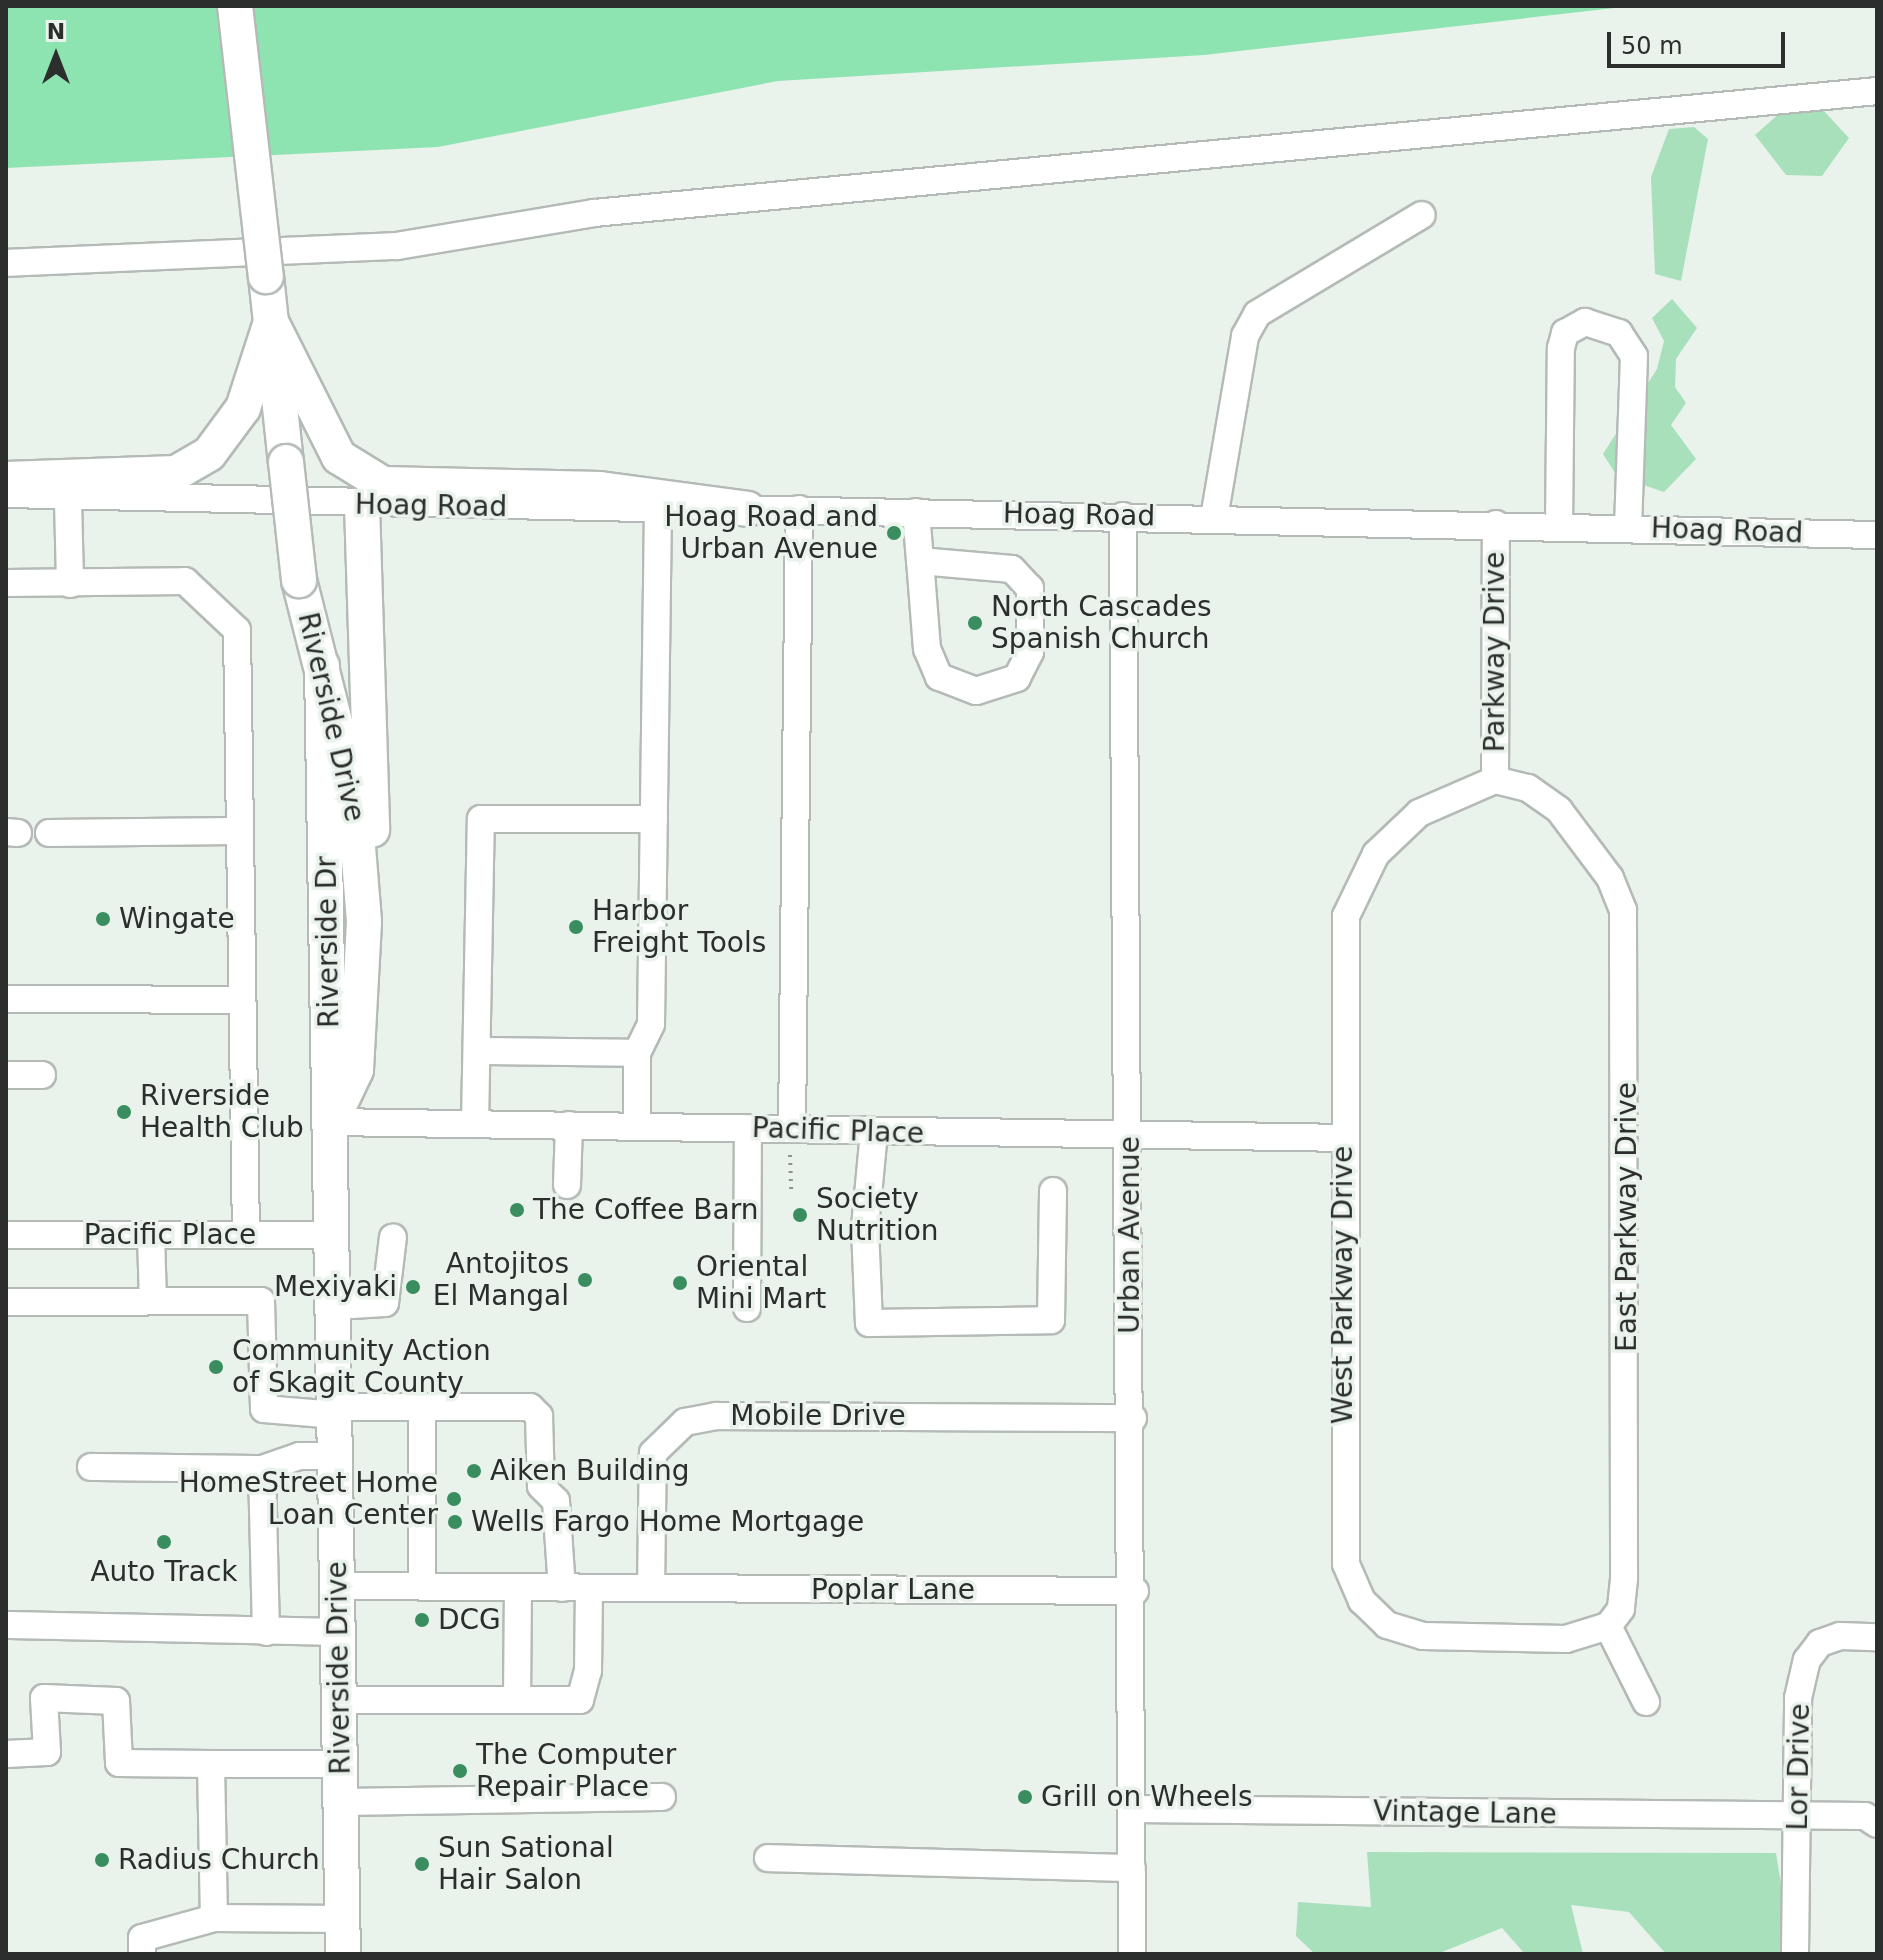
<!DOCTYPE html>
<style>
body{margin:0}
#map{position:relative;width:1883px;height:1960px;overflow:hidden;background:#eaf2ec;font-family:"DejaVu Sans",sans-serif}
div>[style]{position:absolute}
.green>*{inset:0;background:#a8e0bc}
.water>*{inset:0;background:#8de4b0}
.path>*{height:4px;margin-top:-2px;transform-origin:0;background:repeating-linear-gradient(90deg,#8d938f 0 2px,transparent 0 8px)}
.roads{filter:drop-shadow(2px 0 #b4bbb6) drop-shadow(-2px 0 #b4bbb6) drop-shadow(0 2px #b4bbb6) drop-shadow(0 -2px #b4bbb6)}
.minor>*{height:26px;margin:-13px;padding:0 13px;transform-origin:13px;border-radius:13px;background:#fff}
.major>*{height:34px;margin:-17px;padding:0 17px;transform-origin:17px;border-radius:17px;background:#fff}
.bridges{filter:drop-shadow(2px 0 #b4bbb6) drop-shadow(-2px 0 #b4bbb6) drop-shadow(0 2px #b4bbb6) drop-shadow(0 -2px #b4bbb6)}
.major-bridge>*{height:34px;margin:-17px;padding:0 17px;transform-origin:17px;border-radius:17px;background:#fff}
.dots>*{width:22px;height:22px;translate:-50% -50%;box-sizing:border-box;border:4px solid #eaf2ec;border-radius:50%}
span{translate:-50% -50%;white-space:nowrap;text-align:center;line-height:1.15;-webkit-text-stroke:7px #eaf2ec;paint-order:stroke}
.street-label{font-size:28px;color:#2b2e2c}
.poi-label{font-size:28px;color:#2b2e2c}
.right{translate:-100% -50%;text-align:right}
.left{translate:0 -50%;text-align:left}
.frame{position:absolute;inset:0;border:8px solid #2b2e2c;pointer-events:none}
.north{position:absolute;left:16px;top:16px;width:80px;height:80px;-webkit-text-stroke:6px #eaf2ec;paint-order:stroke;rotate:0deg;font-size:22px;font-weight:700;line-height:32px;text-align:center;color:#2b2e2c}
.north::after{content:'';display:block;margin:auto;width:28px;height:36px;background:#2b2e2c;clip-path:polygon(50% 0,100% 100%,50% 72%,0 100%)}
.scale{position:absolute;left:1607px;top:32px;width:178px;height:36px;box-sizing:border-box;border:4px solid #2b2e2c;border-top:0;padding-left:10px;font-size:24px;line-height:28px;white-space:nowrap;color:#2b2e2c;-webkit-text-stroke:6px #eaf2ec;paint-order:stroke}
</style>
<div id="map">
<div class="green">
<div style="clip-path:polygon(1783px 110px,1823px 110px,1849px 138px,1822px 176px,1786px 175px,1755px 135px)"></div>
<div style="clip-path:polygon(1694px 127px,1708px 139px,1681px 281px,1655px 274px,1651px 177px,1669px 129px)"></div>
<div style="clip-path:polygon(1672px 299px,1697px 328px,1676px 359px,1675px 387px,1686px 403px,1671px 425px,1696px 459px,1664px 492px,1617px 476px,1603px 454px,1657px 369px,1664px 341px,1652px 318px)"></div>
<div style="clip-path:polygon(1367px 1852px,1776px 1853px,1792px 1954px,1666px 1954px,1629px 1912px,1571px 1905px,1583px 1954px,1525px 1954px,1502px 1928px,1437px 1954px,1315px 1954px,1296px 1936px,1298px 1902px,1371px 1907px)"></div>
</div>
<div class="water">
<div style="clip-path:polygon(6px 6px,1632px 6px,1204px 55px,778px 81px,438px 147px,6px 168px)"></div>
</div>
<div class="path">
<div style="left:790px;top:1155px;width:34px;rotate:88deg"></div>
</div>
<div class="roads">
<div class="minor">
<div style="left:6px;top:263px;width:391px;rotate:-2.5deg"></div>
<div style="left:397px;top:246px;width:200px;rotate:-9.5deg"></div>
<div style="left:594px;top:213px;width:1289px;rotate:-5.43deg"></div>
<div style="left:6px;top:494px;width:639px;rotate:1.26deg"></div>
<div style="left:68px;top:500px;width:84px;rotate:88.6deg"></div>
<div style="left:729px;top:509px;width:1148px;rotate:1.3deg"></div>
<div style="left:916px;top:512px;width:49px;rotate:85.3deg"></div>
<div style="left:920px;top:561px;width:92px;rotate:5deg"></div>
<div style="left:1012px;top:569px;width:26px;rotate:47deg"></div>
<div style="left:1030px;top:588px;width:64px;rotate:90deg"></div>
<div style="left:1030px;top:652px;width:29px;rotate:117deg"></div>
<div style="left:1017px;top:678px;width:43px;rotate:162.4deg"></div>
<div style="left:976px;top:691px;width:40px;rotate:-159deg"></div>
<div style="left:939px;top:677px;width:30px;rotate:-113deg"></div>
<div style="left:927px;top:649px;width:88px;rotate:-94.5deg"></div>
<div style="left:1123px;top:516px;width:1438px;rotate:89.64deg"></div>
<div style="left:1214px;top:518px;width:185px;rotate:-80.3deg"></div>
<div style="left:1245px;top:336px;width:25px;rotate:-61deg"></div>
<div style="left:1257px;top:314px;width:192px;rotate:-31deg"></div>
<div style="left:1559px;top:526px;width:178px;rotate:-89.4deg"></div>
<div style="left:1561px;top:348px;width:16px;rotate:-75deg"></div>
<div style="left:1565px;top:333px;width:23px;rotate:-29deg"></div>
<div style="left:1585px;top:322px;width:36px;rotate:18deg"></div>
<div style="left:1619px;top:333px;width:27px;rotate:57deg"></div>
<div style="left:1634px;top:356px;width:172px;rotate:92deg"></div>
<div style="left:6px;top:583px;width:179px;rotate:-0.6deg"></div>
<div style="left:185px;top:581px;width:71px;rotate:43.3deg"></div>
<div style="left:237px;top:630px;width:605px;rotate:89.15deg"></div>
<div style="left:1495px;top:780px;width:256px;rotate:-89.8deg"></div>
<div style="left:6px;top:832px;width:12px;rotate:5deg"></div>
<div style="left:49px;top:833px;width:186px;rotate:-0.6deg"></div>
<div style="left:6px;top:999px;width:235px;rotate:0.2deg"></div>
<div style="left:477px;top:1051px;width:160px;rotate:0.7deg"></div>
<div style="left:637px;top:1053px;width:74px;rotate:90deg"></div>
<div style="left:637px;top:1053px;width:32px;rotate:-64deg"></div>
<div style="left:651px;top:1024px;width:516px;rotate:-89.22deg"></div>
<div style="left:6px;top:1075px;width:36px"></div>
<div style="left:331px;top:1122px;width:1013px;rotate:0.9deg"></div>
<div style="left:475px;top:1124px;width:305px;rotate:-88.9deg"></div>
<div style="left:481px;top:819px;width:173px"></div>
<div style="left:792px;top:1129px;width:620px;rotate:-89.35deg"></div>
<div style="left:874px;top:1132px;width:96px;rotate:95.4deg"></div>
<div style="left:865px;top:1228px;width:95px;rotate:87.6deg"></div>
<div style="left:869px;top:1323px;width:182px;rotate:-0.9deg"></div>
<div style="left:1051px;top:1320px;width:129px;rotate:-89.1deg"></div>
<div style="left:567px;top:1185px;width:60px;rotate:-88.1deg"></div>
<div style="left:6px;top:1235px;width:327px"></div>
<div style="left:151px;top:1235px;width:66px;rotate:88.3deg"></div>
<div style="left:6px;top:1302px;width:255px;rotate:-0.2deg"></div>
<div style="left:261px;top:1301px;width:108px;rotate:88.4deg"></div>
<div style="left:264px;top:1409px;width:72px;rotate:4.8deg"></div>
<div style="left:335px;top:1306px;width:50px;rotate:-3.4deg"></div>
<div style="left:385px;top:1303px;width:66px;rotate:-83.1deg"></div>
<div style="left:747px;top:1308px;width:180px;rotate:-89.7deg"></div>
<div style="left:336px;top:1407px;width:86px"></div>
<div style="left:91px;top:1467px;width:171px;rotate:0.7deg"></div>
<div style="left:262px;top:1469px;width:163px;rotate:88.6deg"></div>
<div style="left:262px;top:1469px;width:39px;rotate:-19deg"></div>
<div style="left:299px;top:1456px;width:38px"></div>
<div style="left:338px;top:1586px;width:797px;rotate:0.36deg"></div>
<div style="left:422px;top:1586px;width:179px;rotate:-90deg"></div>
<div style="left:422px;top:1407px;width:108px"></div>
<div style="left:530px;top:1407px;width:13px;rotate:45deg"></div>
<div style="left:539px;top:1416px;width:70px;rotate:88.4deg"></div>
<div style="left:541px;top:1486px;width:21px;rotate:45deg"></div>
<div style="left:556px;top:1501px;width:87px;rotate:86.1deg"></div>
<div style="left:651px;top:1588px;width:135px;rotate:-89.2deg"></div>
<div style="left:653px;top:1453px;width:45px;rotate:-44.1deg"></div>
<div style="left:685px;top:1422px;width:32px;rotate:-11deg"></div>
<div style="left:716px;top:1416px;width:417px;rotate:0.3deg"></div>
<div style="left:6px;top:1625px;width:333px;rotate:1.2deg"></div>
<div style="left:1608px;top:1626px;width:44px;rotate:162.8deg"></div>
<div style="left:1566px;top:1639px;width:143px;rotate:-178.8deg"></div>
<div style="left:1423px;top:1636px;width:38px;rotate:-163deg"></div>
<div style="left:1387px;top:1625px;width:35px;rotate:-136deg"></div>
<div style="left:1362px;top:1601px;width:40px;rotate:-113.4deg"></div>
<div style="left:1346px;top:1564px;width:648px;rotate:-90deg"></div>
<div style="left:1346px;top:916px;width:69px;rotate:-64.2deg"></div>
<div style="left:1376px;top:854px;width:59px;rotate:-43.6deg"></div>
<div style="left:1419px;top:813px;width:83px;rotate:-23.5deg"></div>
<div style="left:1495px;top:780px;width:34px;rotate:14deg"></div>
<div style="left:1528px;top:788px;width:38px;rotate:35deg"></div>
<div style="left:1559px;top:810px;width:85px;rotate:53.1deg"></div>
<div style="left:1610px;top:878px;width:35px;rotate:68deg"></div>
<div style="left:1623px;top:910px;width:669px;rotate:89.91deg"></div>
<div style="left:1624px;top:1579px;width:30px;rotate:96deg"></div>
<div style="left:1621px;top:1609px;width:21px;rotate:127deg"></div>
<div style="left:1608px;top:1626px;width:85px;rotate:63.4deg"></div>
<div style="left:340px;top:1700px;width:240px"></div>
<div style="left:580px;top:1700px;width:30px;rotate:-75deg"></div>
<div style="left:588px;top:1671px;width:83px;rotate:-89.3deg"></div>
<div style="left:517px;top:1700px;width:113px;rotate:-89.5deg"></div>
<div style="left:6px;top:1754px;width:41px;rotate:-2.8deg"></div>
<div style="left:47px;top:1752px;width:54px;rotate:-93.2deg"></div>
<div style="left:44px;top:1698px;width:72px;rotate:2.4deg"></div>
<div style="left:116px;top:1701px;width:62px;rotate:87.2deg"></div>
<div style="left:119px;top:1763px;width:92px;rotate:0.6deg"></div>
<div style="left:211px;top:1764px;width:154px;rotate:88.9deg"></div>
<div style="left:214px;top:1918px;width:128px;rotate:0.4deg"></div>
<div style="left:211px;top:1764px;width:129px"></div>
<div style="left:341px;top:1802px;width:321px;rotate:-0.9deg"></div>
<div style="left:1133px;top:1809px;width:732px;rotate:0.55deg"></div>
<div style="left:1865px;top:1816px;width:14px;rotate:34deg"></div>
<div style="left:768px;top:1858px;width:364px;rotate:1.6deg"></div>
<div style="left:142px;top:1954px;width:16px;rotate:-90deg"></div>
<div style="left:142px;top:1938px;width:75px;rotate:-15.5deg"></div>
<div style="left:1795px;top:1954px;width:256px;rotate:-89.3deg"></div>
<div style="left:1798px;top:1698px;width:39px;rotate:-77deg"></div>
<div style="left:1807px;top:1660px;width:21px;rotate:-53deg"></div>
<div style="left:1820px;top:1643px;width:21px;rotate:-19deg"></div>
<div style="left:1840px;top:1636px;width:37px;rotate:2deg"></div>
</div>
<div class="major">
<div style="left:266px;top:276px;width:187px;rotate:83.9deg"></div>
<div style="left:271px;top:322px;width:151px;rotate:63.3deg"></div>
<div style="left:339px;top:457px;width:52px;rotate:31.5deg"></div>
<div style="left:383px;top:484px;width:217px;rotate:1.3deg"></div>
<div style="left:600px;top:489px;width:149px;rotate:7.7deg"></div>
<div style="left:6px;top:479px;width:170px;rotate:-2deg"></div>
<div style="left:176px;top:473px;width:38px;rotate:-30deg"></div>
<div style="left:209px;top:454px;width:57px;rotate:-53.5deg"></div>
<div style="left:243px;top:408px;width:90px;rotate:-72deg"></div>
<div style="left:362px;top:505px;width:325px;rotate:88.2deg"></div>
<div style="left:299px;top:580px;width:224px;rotate:75.8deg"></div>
<div style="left:354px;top:797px;width:125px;rotate:85.4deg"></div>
<div style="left:364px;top:922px;width:148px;rotate:93.1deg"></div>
<div style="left:356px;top:1070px;width:49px;rotate:115.5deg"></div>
<div style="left:322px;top:666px;width:1288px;rotate:89.07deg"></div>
</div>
</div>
<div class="bridges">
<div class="major-bridge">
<div style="left:235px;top:6px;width:272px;rotate:83.5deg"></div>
<div style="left:286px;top:462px;width:119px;rotate:83.7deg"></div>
</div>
</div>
<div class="dots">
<div style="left:894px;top:533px;background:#3a8d5f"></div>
<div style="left:975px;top:623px;background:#3a8d5f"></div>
<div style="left:103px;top:919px;background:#3a8d5f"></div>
<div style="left:576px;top:927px;background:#3a8d5f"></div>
<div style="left:124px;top:1112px;background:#3a8d5f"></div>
<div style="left:517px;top:1210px;background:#3a8d5f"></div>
<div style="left:800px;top:1215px;background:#3a8d5f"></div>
<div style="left:585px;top:1280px;background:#3a8d5f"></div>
<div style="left:680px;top:1283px;background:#3a8d5f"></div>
<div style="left:413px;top:1287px;background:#3a8d5f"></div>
<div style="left:216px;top:1367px;background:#3a8d5f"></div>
<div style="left:474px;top:1471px;background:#3a8d5f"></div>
<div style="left:454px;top:1499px;background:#3a8d5f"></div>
<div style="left:455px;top:1522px;background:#3a8d5f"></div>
<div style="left:164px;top:1542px;background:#3a8d5f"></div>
<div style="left:422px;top:1620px;background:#3a8d5f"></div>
<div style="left:460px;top:1771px;background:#3a8d5f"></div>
<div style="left:1025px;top:1797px;background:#3a8d5f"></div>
<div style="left:102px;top:1860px;background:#3a8d5f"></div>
<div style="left:422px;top:1864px;background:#3a8d5f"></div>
</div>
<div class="street-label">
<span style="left:431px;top:506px;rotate:1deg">Hoag Road</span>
<span style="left:1079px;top:515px;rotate:1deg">Hoag Road</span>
<span style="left:1727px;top:531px;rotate:2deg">Hoag Road</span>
<span style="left:1495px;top:652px;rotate:-90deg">Parkway Drive</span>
<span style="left:331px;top:717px;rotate:77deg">Riverside Drive</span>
<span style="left:328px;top:942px;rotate:-91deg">Riverside Dr</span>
<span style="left:838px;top:1131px;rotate:2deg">Pacific Place</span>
<span style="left:1627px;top:1217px;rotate:-90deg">East Parkway Drive</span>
<span style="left:170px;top:1235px">Pacific Place</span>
<span style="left:1130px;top:1235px;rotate:-90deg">Urban Avenue</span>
<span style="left:1343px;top:1285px;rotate:-90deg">West Parkway Drive</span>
<span style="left:818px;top:1416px">Mobile Drive</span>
<span style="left:893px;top:1590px">Poplar Lane</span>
<span style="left:339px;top:1668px;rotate:-91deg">Riverside Drive</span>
<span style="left:1799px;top:1767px;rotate:-89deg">Lor Drive</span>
<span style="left:1465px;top:1813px;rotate:1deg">Vintage Lane</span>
</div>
<div class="poi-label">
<span class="right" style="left:878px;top:533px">Hoag Road and<br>Urban Avenue</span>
<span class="left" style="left:991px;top:623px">North Cascades<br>Spanish Church</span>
<span class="left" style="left:592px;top:927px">Harbor<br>Freight Tools</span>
<span class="left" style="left:119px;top:919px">Wingate</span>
<span class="left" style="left:140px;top:1112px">Riverside<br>Health Club</span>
<span class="left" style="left:816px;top:1215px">Society<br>Nutrition</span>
<span class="left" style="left:533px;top:1210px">The Coffee Barn</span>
<span class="right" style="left:569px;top:1280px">Antojitos<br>El Mangal</span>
<span class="left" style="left:696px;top:1283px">Oriental<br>Mini Mart</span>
<span class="right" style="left:397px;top:1287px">Mexiyaki</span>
<span class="left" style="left:232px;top:1367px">Community Action<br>of Skagit County</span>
<span class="left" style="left:490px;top:1471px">Aiken Building</span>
<span class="right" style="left:438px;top:1499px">HomeStreet Home<br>Loan Center</span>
<span class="left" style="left:471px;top:1522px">Wells Fargo Home Mortgage</span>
<span style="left:164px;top:1572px">Auto Track</span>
<span class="left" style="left:438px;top:1620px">DCG</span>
<span class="left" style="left:476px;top:1771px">The Computer<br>Repair Place</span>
<span class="left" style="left:1041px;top:1797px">Grill on Wheels</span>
<span class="left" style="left:438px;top:1864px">Sun Sational<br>Hair Salon</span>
<span class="left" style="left:118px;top:1860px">Radius Church</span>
</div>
<div class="frame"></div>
<div class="north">N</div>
<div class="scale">50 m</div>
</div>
